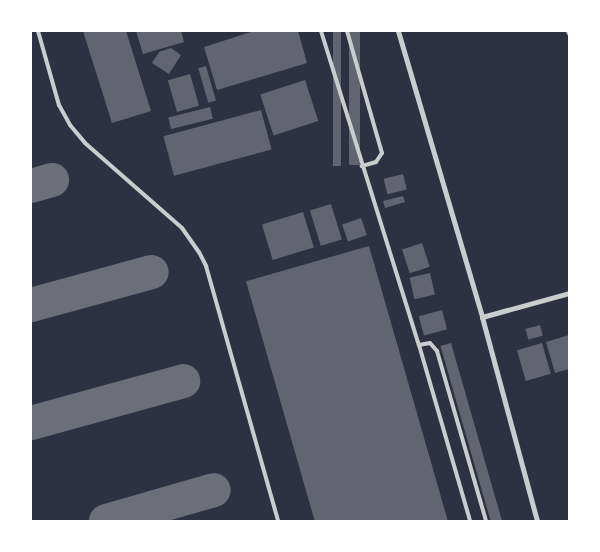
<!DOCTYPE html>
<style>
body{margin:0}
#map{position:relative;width:600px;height:552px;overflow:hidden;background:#2d3142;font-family:Signika,sans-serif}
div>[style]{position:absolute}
.taxiway>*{height:34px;margin:-17px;padding:0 17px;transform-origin:17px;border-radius:17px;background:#6c6f7a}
.building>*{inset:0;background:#626471;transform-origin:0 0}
.service>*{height:4px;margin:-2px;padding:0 2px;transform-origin:2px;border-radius:2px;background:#caccd0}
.minor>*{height:5px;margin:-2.5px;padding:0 2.5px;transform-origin:2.5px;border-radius:2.5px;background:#caccd0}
span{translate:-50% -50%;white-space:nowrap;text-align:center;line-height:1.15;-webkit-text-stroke:5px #fff;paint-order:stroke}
.frame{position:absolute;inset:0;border:32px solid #fff;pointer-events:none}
</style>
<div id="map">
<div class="taxiway">
<div style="left:31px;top:186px;width:22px;rotate:-16deg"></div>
<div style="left:31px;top:305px;width:125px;rotate:-15.3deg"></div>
<div style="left:31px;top:423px;width:158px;rotate:-15.4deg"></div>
<div style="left:106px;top:521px;width:112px;rotate:-16deg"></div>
</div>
<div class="building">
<div style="clip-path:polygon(83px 31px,126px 31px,151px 111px,112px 123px)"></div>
<div style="clip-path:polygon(136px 31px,181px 31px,184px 42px,143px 54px)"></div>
<div style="clip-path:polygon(254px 31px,298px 31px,307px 63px,217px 90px,204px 47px)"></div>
<div style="left:333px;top:31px;width:8px;height:135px"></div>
<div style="left:349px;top:31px;width:11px;height:134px"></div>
<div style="clip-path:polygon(171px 48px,181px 55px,169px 74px,152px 63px,159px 52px)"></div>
<div style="left:206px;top:66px;width:36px;height:8px;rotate:74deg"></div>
<div style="left:190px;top:74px;width:33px;height:23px;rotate:74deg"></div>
<div style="left:305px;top:80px;width:43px;height:47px;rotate:72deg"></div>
<div style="left:210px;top:107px;width:12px;height:43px;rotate:76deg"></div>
<div style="left:261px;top:110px;width:41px;height:101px;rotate:75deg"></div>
<div style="left:403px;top:174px;width:16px;height:20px;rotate:76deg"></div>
<div style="clip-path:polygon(403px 196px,405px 202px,385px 208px,383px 201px)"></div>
<div style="left:331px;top:204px;width:37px;height:22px;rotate:73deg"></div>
<div style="left:303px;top:212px;width:37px;height:43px;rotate:73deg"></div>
<div style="left:361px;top:218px;width:18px;height:20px;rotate:71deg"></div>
<div style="left:422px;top:243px;width:25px;height:21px;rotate:72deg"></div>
<div style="left:369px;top:246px;width:287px;height:128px;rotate:74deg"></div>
<div style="left:430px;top:273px;width:22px;height:21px;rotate:77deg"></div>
<div style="left:442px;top:310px;width:20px;height:24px;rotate:75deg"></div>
<div style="left:540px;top:325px;width:11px;height:15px;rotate:75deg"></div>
<div style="clip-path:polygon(569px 335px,569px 369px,555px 373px,546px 342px)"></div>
<div style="left:451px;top:343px;width:185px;height:11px;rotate:74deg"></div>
<div style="left:542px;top:343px;width:32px;height:26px;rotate:74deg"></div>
</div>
<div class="service">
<div style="left:38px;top:31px;width:77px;rotate:74.2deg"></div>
<div style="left:59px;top:105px;width:23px;rotate:61deg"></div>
<div style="left:70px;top:125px;width:23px;rotate:50deg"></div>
<div style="left:85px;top:143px;width:129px;rotate:41.2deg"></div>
<div style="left:182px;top:228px;width:29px;rotate:55deg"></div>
<div style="left:199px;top:252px;width:16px;rotate:63deg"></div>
<div style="left:206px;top:266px;width:265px;rotate:74.2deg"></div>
<div style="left:321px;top:31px;width:329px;rotate:72.7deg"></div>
<div style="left:419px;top:345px;width:183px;rotate:73.8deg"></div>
<div style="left:347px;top:31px;width:127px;rotate:74deg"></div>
<div style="left:382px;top:153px;width:11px;rotate:124deg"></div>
<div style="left:376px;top:162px;width:15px;rotate:164deg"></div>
<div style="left:419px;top:345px;width:11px;rotate:-10deg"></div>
<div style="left:430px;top:343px;width:11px;rotate:49deg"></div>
<div style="left:437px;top:351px;width:177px;rotate:73.9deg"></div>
</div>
<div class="minor">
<div style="left:398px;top:31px;width:298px;rotate:73.6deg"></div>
<div style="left:482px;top:317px;width:211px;rotate:74.9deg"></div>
<div style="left:568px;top:31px;width:2px;rotate:63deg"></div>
<div style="left:482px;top:317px;width:90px;rotate:-15.4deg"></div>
</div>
<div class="frame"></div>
</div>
